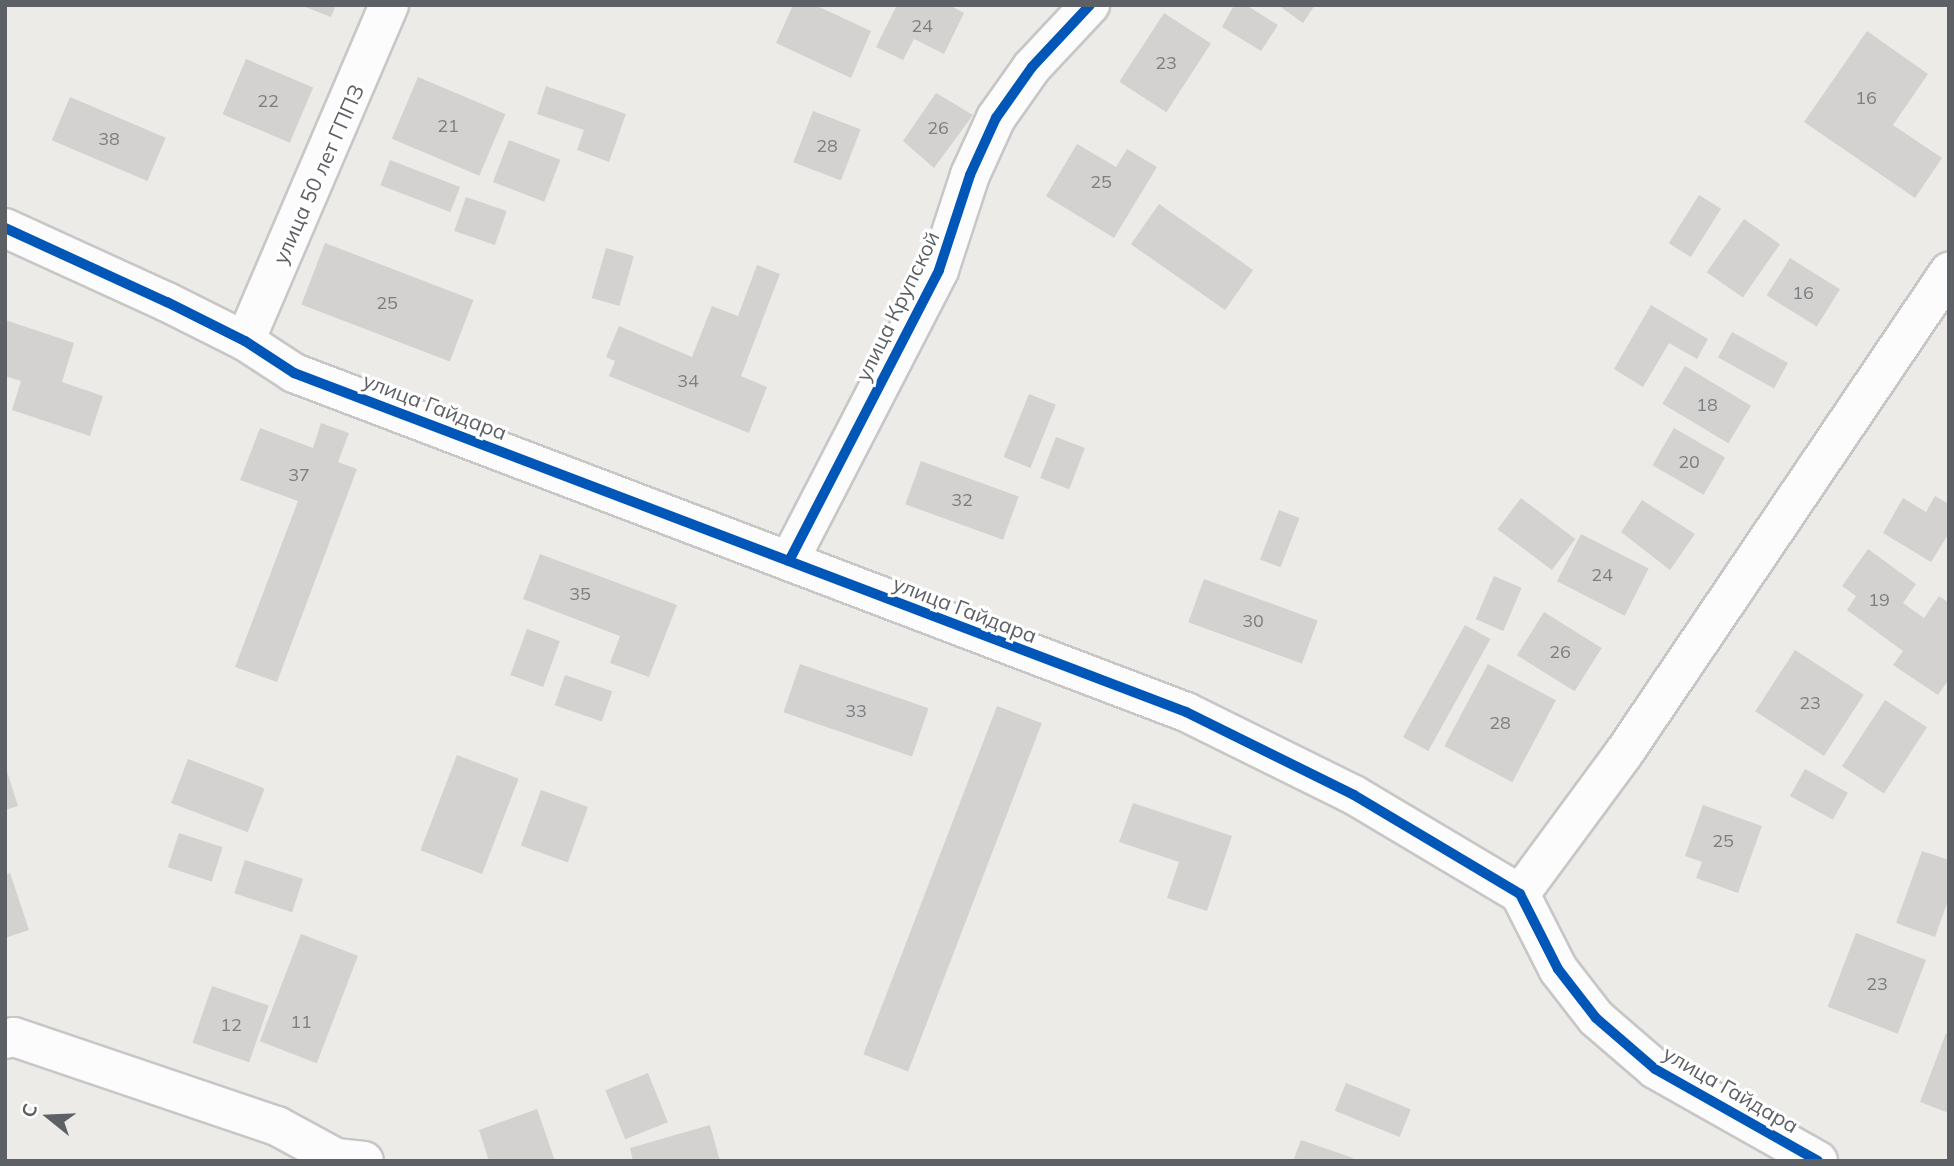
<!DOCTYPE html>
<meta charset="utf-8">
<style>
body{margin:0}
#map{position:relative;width:1954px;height:1166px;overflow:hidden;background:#ecebe8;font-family:Mulish,sans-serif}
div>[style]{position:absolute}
.building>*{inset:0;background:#d3d2d0;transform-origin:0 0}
.roads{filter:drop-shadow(2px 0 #c7c7c7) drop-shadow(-2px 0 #c7c7c7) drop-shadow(0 2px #c7c7c7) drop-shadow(0 -2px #c7c7c7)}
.minor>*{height:38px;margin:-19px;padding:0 19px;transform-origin:19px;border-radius:19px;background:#fcfcfc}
.cycleway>*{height:10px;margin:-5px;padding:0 5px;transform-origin:5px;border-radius:5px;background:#0057b8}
span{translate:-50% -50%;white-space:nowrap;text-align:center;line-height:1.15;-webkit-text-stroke:6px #fff;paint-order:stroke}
.number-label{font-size:18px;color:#7c7e80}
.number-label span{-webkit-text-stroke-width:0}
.street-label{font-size:21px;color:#5d6064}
.frame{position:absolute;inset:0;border:7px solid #5d6064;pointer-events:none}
.north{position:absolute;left:14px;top:1082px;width:70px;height:70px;-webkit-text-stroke:5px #fff;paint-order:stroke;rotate:288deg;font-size:19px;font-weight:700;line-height:28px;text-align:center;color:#5d6064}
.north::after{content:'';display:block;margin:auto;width:24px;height:32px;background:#5d6064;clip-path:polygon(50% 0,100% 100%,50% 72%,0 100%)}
</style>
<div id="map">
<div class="building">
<div style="clip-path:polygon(300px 5px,336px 5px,331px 17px)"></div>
<div style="clip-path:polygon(793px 5px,815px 5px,871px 31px,851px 78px,776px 43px)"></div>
<div style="clip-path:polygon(897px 5px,949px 5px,964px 13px,944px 54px,914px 39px,903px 60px,876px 47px)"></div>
<div style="clip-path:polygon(1234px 5px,1246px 5px,1278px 25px,1261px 51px,1222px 27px)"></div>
<div style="clip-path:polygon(1278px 5px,1315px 5px,1303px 23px)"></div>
<div style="left:1164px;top:13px;width:56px;height:82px;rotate:33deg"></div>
<div style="clip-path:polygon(1867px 31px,1928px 74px,1893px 125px,1942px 158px,1915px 198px,1804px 122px)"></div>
<div style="left:246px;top:59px;width:73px;height:60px;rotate:23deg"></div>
<div style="left:418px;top:77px;width:95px;height:67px;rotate:23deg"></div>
<div style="clip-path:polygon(546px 86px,626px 114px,609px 162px,577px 150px,584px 130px,537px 114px)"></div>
<div style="clip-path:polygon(936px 93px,973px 115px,934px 168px,903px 141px)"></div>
<div style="left:70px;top:97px;width:104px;height:47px;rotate:23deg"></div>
<div style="left:813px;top:111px;width:51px;height:55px;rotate:21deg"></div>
<div style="left:509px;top:140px;width:55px;height:45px;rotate:21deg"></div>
<div style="clip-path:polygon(1077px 144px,1116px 167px,1127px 149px,1157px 167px,1114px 238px,1046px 196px)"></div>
<div style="left:390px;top:160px;width:75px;height:27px;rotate:21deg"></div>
<div style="left:1699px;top:195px;width:26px;height:57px;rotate:32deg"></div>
<div style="left:466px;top:197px;width:43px;height:36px;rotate:19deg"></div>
<div style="left:1159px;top:204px;width:115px;height:49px;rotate:35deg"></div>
<div style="left:1744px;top:219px;width:44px;height:65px;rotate:35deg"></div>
<div style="left:325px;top:243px;width:159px;height:66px;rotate:21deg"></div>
<div style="left:606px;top:248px;width:29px;height:52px;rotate:16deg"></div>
<div style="left:1790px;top:258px;width:59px;height:44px;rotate:32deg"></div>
<div style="clip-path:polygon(757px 265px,780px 274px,741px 376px,767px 387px,749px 433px,609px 376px,615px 361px,606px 357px,619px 326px,692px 357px,712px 306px,738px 316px)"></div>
<div style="clip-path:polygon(1651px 305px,1708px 339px,1697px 359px,1669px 343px,1643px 387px,1614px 369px)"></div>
<div style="clip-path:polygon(5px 320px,74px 343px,62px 382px,103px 396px,90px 436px,12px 410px,21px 381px,5px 376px)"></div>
<div style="left:1732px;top:332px;width:64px;height:29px;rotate:29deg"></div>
<div style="left:1685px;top:366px;width:77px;height:44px;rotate:31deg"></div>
<div style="left:1029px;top:394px;width:29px;height:68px;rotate:22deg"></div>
<div style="clip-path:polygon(321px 423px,349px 433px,338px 462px,357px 469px,277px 682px,235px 667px,298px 501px,240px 480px,260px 428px,313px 448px)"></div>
<div style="left:1674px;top:428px;width:59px;height:43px;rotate:30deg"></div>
<div style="left:1056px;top:437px;width:31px;height:44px;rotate:21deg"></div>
<div style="left:921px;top:461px;width:104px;height:46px;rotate:20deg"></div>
<div style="clip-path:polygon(1935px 496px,1949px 504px,1949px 533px,1931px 562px,1883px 533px,1903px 498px,1926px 512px)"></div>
<div style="left:1521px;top:498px;width:68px;height:39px;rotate:37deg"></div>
<div style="clip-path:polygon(1642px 500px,1695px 534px,1670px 570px,1621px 532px)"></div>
<div style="left:1279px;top:510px;width:22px;height:53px;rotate:21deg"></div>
<div style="left:1581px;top:534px;width:76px;height:53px;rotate:27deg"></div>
<div style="clip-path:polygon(1868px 549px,1916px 584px,1903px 603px,1924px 618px,1939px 596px,1949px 603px,1949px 679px,1938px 695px,1893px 665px,1903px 651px,1847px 610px,1856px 596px,1842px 586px)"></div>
<div style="clip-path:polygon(540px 554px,677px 605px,649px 677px,610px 663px,620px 636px,523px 599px)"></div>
<div style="left:1494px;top:576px;width:30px;height:47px;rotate:23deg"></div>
<div style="left:1204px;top:579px;width:121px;height:46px;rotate:20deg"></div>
<div style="left:1544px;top:612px;width:68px;height:51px;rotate:32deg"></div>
<div style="left:1465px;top:625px;width:29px;height:128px;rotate:29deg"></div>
<div style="left:527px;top:629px;width:35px;height:49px;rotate:20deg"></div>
<div style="left:1795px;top:650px;width:82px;height:73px;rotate:33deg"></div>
<div style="left:800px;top:664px;width:136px;height:51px;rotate:19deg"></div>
<div style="left:1488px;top:664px;width:77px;height:93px;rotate:28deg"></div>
<div style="left:565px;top:675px;width:50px;height:32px;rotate:19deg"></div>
<div style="left:1885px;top:700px;width:50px;height:79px;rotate:33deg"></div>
<div style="left:997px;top:706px;width:48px;height:373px;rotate:21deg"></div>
<div style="left:457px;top:755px;width:66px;height:102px;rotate:21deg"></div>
<div style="left:188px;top:759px;width:82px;height:47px;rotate:21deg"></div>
<div style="clip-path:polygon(6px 768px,18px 806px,5px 810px,5px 769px)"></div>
<div style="left:1805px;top:769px;width:49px;height:31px;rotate:29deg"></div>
<div style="left:541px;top:790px;width:50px;height:59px;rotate:20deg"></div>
<div style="clip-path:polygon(1133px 803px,1232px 836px,1207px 911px,1167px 898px,1179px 862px,1119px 842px)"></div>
<div style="clip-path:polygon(1703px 805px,1762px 826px,1738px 893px,1696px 878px,1702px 862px,1685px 856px)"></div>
<div style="left:179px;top:833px;width:46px;height:36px;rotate:18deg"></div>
<div style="clip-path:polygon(1922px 851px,1949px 860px,1949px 898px,1935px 937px,1896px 923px)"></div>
<div style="left:245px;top:860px;width:61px;height:35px;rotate:18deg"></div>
<div style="clip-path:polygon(10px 873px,29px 930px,5px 938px,5px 875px)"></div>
<div style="left:1856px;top:933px;width:75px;height:79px;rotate:21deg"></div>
<div style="left:301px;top:934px;width:61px;height:115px;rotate:21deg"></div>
<div style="left:212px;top:986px;width:60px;height:60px;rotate:19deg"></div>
<div style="clip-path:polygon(1946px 1033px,1949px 1034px,1949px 1113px,1920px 1102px)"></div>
<div style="left:648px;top:1073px;width:53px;height:46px;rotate:68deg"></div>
<div style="left:1346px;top:1083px;width:70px;height:30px;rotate:22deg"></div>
<div style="clip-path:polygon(537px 1109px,555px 1161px,489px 1161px,479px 1130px)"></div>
<div style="clip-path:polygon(710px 1125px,720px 1161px,633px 1161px,630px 1148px)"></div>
<div style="clip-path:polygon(1301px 1140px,1353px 1158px,1352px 1161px,1293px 1161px)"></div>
</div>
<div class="roads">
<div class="minor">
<div style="left:5px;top:228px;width:178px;rotate:24.6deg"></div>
<div style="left:167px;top:302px;width:87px;rotate:26.6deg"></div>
<div style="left:245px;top:341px;width:59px;rotate:33.1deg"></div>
<div style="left:294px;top:373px;width:954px;rotate:20.81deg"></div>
<div style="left:1186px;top:712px;width:187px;rotate:26.3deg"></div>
<div style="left:1354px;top:795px;width:193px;rotate:30.8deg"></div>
<div style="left:1520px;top:894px;width:84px;rotate:63.1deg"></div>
<div style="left:1558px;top:969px;width:62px;rotate:52.2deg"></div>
<div style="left:1596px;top:1018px;width:78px;rotate:40.8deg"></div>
<div style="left:1655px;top:1069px;width:187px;rotate:29.4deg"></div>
<div style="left:245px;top:341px;width:366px;rotate:-66.8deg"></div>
<div style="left:789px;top:561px;width:327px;rotate:-62.7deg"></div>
<div style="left:939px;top:270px;width:100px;rotate:-71.9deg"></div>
<div style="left:970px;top:175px;width:63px;rotate:-65.5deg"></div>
<div style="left:996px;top:118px;width:62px;rotate:-54.8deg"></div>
<div style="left:1032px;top:67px;width:85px;rotate:-46.9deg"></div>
<div style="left:1520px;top:894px;width:175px;rotate:-53.6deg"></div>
<div style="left:1624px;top:753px;width:581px;rotate:-55.95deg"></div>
<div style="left:5px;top:1039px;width:9px;rotate:-13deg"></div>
<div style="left:14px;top:1037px;width:278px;rotate:18.7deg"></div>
<div style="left:277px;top:1126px;width:67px;rotate:28.5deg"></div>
<div style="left:336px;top:1158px;width:28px;rotate:6deg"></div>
</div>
</div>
<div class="cycleway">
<div style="left:5px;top:228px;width:178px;rotate:24.6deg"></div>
<div style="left:167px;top:302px;width:87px;rotate:26.6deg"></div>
<div style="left:245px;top:341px;width:59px;rotate:33.1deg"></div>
<div style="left:294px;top:373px;width:954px;rotate:20.81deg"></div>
<div style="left:1186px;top:712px;width:187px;rotate:26.3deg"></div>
<div style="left:1354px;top:795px;width:193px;rotate:30.8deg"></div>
<div style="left:1520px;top:894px;width:84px;rotate:63.1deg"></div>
<div style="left:1558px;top:969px;width:62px;rotate:52.2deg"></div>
<div style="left:1596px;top:1018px;width:78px;rotate:40.8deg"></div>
<div style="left:1655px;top:1069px;width:187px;rotate:29.4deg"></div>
<div style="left:789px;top:561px;width:327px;rotate:-62.7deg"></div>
<div style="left:939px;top:270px;width:100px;rotate:-71.9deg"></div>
<div style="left:970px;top:175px;width:63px;rotate:-65.5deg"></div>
<div style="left:996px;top:118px;width:62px;rotate:-54.8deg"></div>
<div style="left:1032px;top:67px;width:85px;rotate:-46.9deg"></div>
</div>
<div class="number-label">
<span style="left:922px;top:26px">24</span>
<span style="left:1166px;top:63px">23</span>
<span style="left:1866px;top:98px">16</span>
<span style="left:268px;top:101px">22</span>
<span style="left:448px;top:126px">21</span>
<span style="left:938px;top:128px">26</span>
<span style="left:109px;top:139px">38</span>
<span style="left:827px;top:146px">28</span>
<span style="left:1101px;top:182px">25</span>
<span style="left:1803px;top:293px">16</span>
<span style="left:387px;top:303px">25</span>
<span style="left:688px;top:381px">34</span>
<span style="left:1707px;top:405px">18</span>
<span style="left:1689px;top:462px">20</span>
<span style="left:299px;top:475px">37</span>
<span style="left:962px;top:500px">32</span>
<span style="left:1602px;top:575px">24</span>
<span style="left:580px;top:594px">35</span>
<span style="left:1879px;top:600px">19</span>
<span style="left:1253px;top:621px">30</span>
<span style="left:1560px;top:652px">26</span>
<span style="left:1810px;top:703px">23</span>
<span style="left:856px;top:711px">33</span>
<span style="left:1500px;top:723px">28</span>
<span style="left:1723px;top:841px">25</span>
<span style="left:1877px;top:984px">23</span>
<span style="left:301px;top:1022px">11</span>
<span style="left:231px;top:1025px">12</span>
</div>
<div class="street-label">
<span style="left:318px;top:174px;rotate:-66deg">улица 50 лет ГППЗ</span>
<span style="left:897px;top:306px;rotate:-64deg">улица Крупской</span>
<span style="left:435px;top:406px;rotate:21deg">улица Гайдара</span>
<span style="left:965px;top:609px;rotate:21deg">улица Гайдара</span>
<span style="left:1731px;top:1089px;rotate:30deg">улица Гайдара</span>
</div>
<div class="frame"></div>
<div class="north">С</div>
</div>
